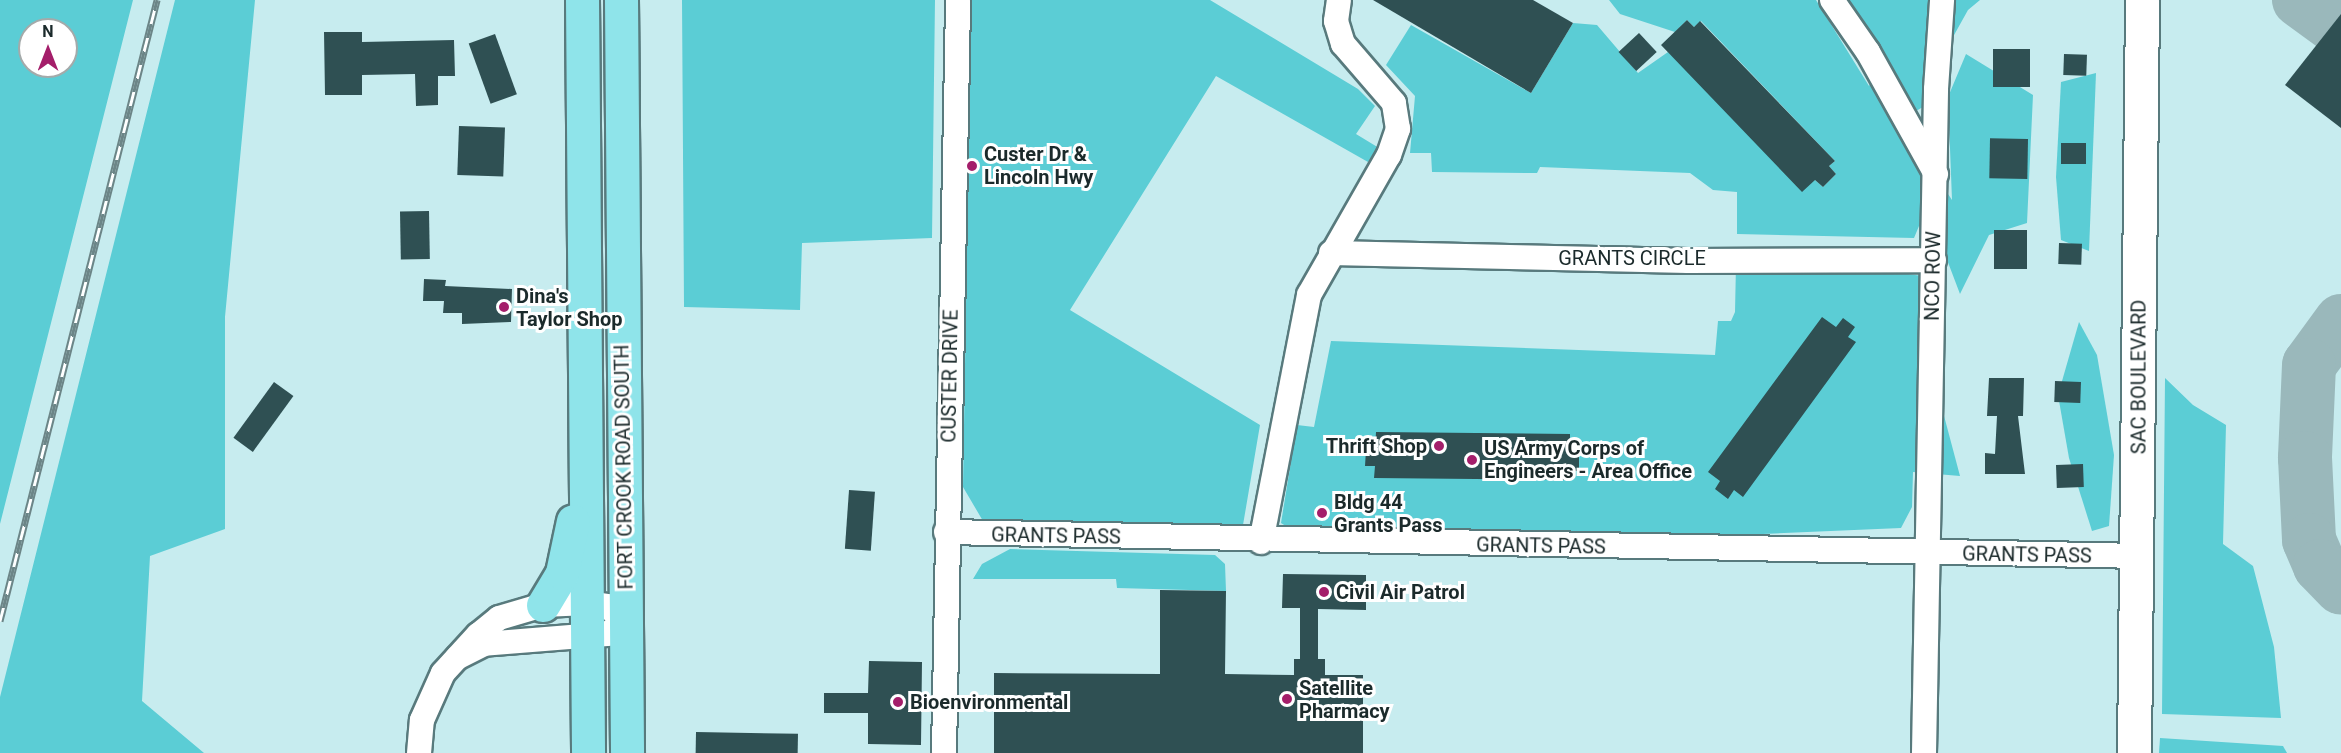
<!DOCTYPE html>
<style>
body{margin:0}
#map{position:relative;width:2341px;height:753px;overflow:hidden;background:#c7ecef;font-family:Roboto,sans-serif}
div>[style]{position:absolute}
.green>*{inset:0;background:#5bcdd5}
.taxiway>*{height:54px;margin:-27px;padding:0 27px;transform-origin:27px;border-radius:27px;background:#9ab8bb}
.building>*{inset:0;background:#2f5053;transform-origin:0 0}
.roads{filter:drop-shadow(2px 0 #587a7d) drop-shadow(-2px 0 #587a7d) drop-shadow(0 2px #587a7d) drop-shadow(0 -2px #587a7d)}
.street>*{height:24px;margin:-12px;padding:0 12px;transform-origin:12px;border-radius:12px;background:#fff}
.secondary>*{height:33px;margin:-16.5px;padding:0 16.5px;transform-origin:16.5px;border-radius:16.5px;background:#fff}
.primary>*{height:33px;margin:-16.5px;padding:0 16.5px;transform-origin:16.5px;border-radius:16.5px;background:#8fe4ea}
.rail>*{height:7px;margin-top:-3.5px;transform-origin:0;background:repeating-linear-gradient(90deg,#fff 0 14px,#6c8587 0 28px);box-sizing:border-box;border-block:2px solid #6c8587}
.dots>*{width:16px;height:16px;translate:-50% -50%;box-sizing:border-box;border:3px solid #fff;border-radius:50%}
span{translate:-50% -50%;white-space:nowrap;text-align:center;line-height:1.15;-webkit-text-stroke:6px #fff;paint-order:stroke}
.poi-label{font-size:20px;color:#1b2a2b;font-weight:700}
.left{translate:0 -50%;text-align:left}
.right{translate:-100% -50%;text-align:right}
.street-label{font-size:20px;color:#1b2a2b}
.north{position:absolute;left:18px;top:18px;width:60px;height:60px;box-sizing:border-box;background:#fff;border:2px solid #a4aaaa;border-radius:50%;rotate:0deg;font-size:16px;font-weight:700;line-height:24px;text-align:center;color:#1b2a2b}
.north::after{content:'';display:block;margin:auto;width:21px;height:27px;background:#a41e6a;clip-path:polygon(50% 0,100% 100%,50% 72%,0 100%)}
</style>
<div id="map">
<div class="green">
<div style="clip-path:polygon(evenodd,0 0,133px 0,0 524px,0 0,30px 30px,66px 30px,66px 66px,30px 66px,30px 30px)"></div>
<div style="clip-path:polygon(175px 0,255px 0,225px 317px,225px 529px,150px 556px,142px 701px,204px 753px,0 753px,0 697px)"></div>
<div style="clip-path:polygon(682px 0,935px 0,932px 238px,802px 243px,800px 310px,684px 307px)"></div>
<div style="clip-path:polygon(971px 0,1210px 0,1358px 89px,1375px 106px,1356px 134px,1379px 148px,1368px 162px,1216px 76px,1070px 310px,1260px 425px,1243px 525px,983px 521px,963px 487px)"></div>
<div style="clip-path:polygon(1609px 0,1816px 0,1869px 86px,1872px 79px,1952px 200px,1948px 97px,1966px 54px,2033px 95px,2027px 223px,1989px 235px,1960px 294px,1938px 236px,1919px 226px,1914px 238px,1737px 234px,1737px 192px,1713px 190px,1690px 173px,1540px 167px,1537px 173px,1432px 172px,1431px 153px,1410px 153px,1415px 96px,1386px 65px,1411px 25px,1531px 93px,1573px 23px,1597px 25px,1638px 73px,1668px 52px,1823px 187px,1836px 174px,1829px 166px,1835px 161px,1701px 21px,1694px 27px,1687px 20px,1675px 32px,1620px 14px)"></div>
<div style="clip-path:polygon(1845px 0,1980px 0,1968px 10px,1924px 89px,1923px 107px,1916px 111px)"></div>
<div style="clip-path:polygon(2096px 73px,2089px 251px,2061px 240px,2056px 177px,2061px 82px)"></div>
<div style="clip-path:polygon(1736px 264px,1906px 268px,1908px 274px,1922px 276px,1926px 348px,1960px 476px,1913px 472px,1912px 507px,1901px 528px,1740px 535px,1292px 530px,1281px 523px,1297px 425px,1314px 427px,1331px 341px,1715px 355px,1718px 321px,1731px 321px,1735px 312px)"></div>
<div style="clip-path:polygon(2079px 322px,2097px 355px,2114px 455px,2109px 526px,2092px 531px,2069px 458px,2058px 395px)"></div>
<div style="clip-path:polygon(2165px 378px,2193px 405px,2226px 425px,2223px 544px,2253px 566px,2274px 647px,2281px 718px,2162px 714px)"></div>
<div style="clip-path:polygon(1010px 549px,1215px 555px,1225px 564px,1226px 591px,1117px 588px,1116px 579px,973px 579px,982px 564px)"></div>
<div style="clip-path:polygon(2160px 738px,2283px 746px,2287px 753px,2159px 753px)"></div>
</div>
<div class="taxiway">
<div style="left:2299px;top:0;width:42px;rotate:36.3deg"></div>
<div style="left:2341px;top:321px;width:54px;rotate:126deg"></div>
<div style="left:2309px;top:365px;width:93px;rotate:92.5deg"></div>
<div style="left:2305px;top:458px;width:82px;rotate:87.2deg"></div>
<div style="left:2309px;top:540px;width:28px;rotate:67deg"></div>
<div style="left:2320px;top:566px;width:30px;rotate:46deg"></div>
</div>
<div class="building">
<div style="clip-path:polygon(1373px 0,1533px 0,1573px 23px,1531px 93px)"></div>
<div style="clip-path:polygon(2341px 14px,2341px 128px,2285px 85px)"></div>
<div style="clip-path:polygon(1687px 20px,1694px 27px,1700px 21px,1835px 161px,1829px 166px,1836px 174px,1823px 187px,1815px 180px,1802px 192px,1661px 45px)"></div>
<div style="clip-path:polygon(324px 32px,362px 32px,362px 42px,454px 40px,455px 76px,438px 76px,438px 105px,416px 106px,415px 74px,362px 75px,362px 95px,325px 95px)"></div>
<div style="left:1639px;top:33px;width:26px;height:28px;rotate:47deg"></div>
<div style="left:495px;top:34px;width:64px;height:28px;rotate:70deg"></div>
<div style="left:1993px;top:49px;width:37px;height:38px"></div>
<div style="left:2064px;top:54px;width:23px;height:21px;rotate:2deg"></div>
<div style="left:459px;top:126px;width:46px;height:49px;rotate:2deg"></div>
<div style="left:2028px;top:139px;width:40px;height:38px;rotate:91deg"></div>
<div style="left:2061px;top:143px;width:25px;height:21px"></div>
<div style="left:429px;top:211px;width:48px;height:29px;rotate:89deg"></div>
<div style="left:1994px;top:230px;width:33px;height:39px"></div>
<div style="left:2059px;top:243px;width:23px;height:21px;rotate:2deg"></div>
<div style="clip-path:polygon(424px 279px,446px 280px,445px 286px,512px 289px,511px 322px,462px 324px,462px 313px,443px 313px,444px 301px,423px 301px)"></div>
<div style="clip-path:polygon(1822px 317px,1836px 327px,1843px 318px,1855px 327px,1848px 337px,1856px 342px,1743px 497px,1734px 490px,1728px 499px,1715px 489px,1720px 481px,1708px 472px)"></div>
<div style="clip-path:polygon(1989px 378px,2024px 378px,2023px 416px,2018px 416px,2025px 474px,1985px 474px,1985px 453px,1995px 454px,1997px 416px,1987px 416px)"></div>
<div style="left:2055px;top:381px;width:26px;height:21px;rotate:2deg"></div>
<div style="left:274px;top:382px;width:24px;height:69px;rotate:36deg"></div>
<div style="clip-path:polygon(1376px 432px,1570px 434px,1570px 454px,1579px 454px,1579px 471px,1569px 471px,1569px 480px,1374px 478px,1375px 466px,1365px 466px,1366px 450px,1375px 450px)"></div>
<div style="left:2083px;top:464px;width:23px;height:27px;rotate:88deg"></div>
<div style="left:849px;top:490px;width:26px;height:59px;rotate:4deg"></div>
<div style="clip-path:polygon(1283px 574px,1366px 575px,1366px 610px,1318px 609px,1318px 659px,1325px 659px,1325px 675px,1363px 675px,1363px 753px,994px 753px,994px 673px,1160px 674px,1160px 590px,1226px 591px,1225px 674px,1294px 675px,1294px 659px,1300px 659px,1300px 608px,1282px 608px)"></div>
<div style="clip-path:polygon(869px 661px,922px 662px,921px 745px,868px 744px,868px 713px,824px 713px,824px 693px,868px 693px)"></div>
<div style="left:696px;top:732px;width:102px;height:21px;rotate:1deg"></div>
</div>
<div class="roads">
<div class="street">
<div style="left:1832px;top:0;width:63px;rotate:55.3deg"></div>
<div style="left:1868px;top:52px;width:140px;rotate:60.9deg"></div>
<div style="left:1331px;top:253px;width:357px;rotate:1.3deg"></div>
<div style="left:1688px;top:261px;width:246px;rotate:-0.2deg"></div>
<div style="left:946px;top:532px;width:1191px;rotate:1.15deg"></div>
<div style="left:1261px;top:542px;width:252px;rotate:-79deg"></div>
<div style="left:1309px;top:295px;width:161px;rotate:-60.3deg"></div>
<div style="left:1389px;top:155px;width:28px;rotate:-71deg"></div>
<div style="left:1398px;top:129px;width:26px;rotate:-99deg"></div>
<div style="left:1394px;top:103px;width:78px;rotate:-130.8deg"></div>
<div style="left:1343px;top:44px;width:24px;rotate:-107deg"></div>
<div style="left:1336px;top:21px;width:21px;rotate:-82deg"></div>
<div style="left:419px;top:753px;width:33px;rotate:-85deg"></div>
<div style="left:422px;top:720px;width:51px;rotate:-65.9deg"></div>
<div style="left:443px;top:673px;width:52px;rotate:-47.4deg"></div>
<div style="left:478px;top:635px;width:27px;rotate:-39deg"></div>
<div style="left:499px;top:618px;width:46px;rotate:-16.5deg"></div>
<div style="left:543px;top:605px;width:45px;rotate:-2.5deg"></div>
<div style="left:588px;top:603px;width:19px;rotate:9deg"></div>
<div style="left:607px;top:606px;width:23px;rotate:40deg"></div>
<div style="left:625px;top:621px;width:22px;rotate:144deg"></div>
<div style="left:607px;top:634px;width:123px;rotate:175.4deg"></div>
<div style="left:484px;top:644px;width:30px;rotate:153deg"></div>
<div style="left:944px;top:753px;width:753px;rotate:-88.93deg"></div>
<div style="left:1924px;top:753px;width:664px;rotate:-88.96deg"></div>
<div style="left:1936px;top:89px;width:89px;rotate:-86.1deg"></div>
</div>
<div class="secondary">
<div style="left:2134px;top:753px;width:753px;rotate:-89.39deg"></div>
</div>
<div class="primary">
<div style="left:582px;top:0;width:753px;rotate:89.54deg"></div>
<div style="left:621px;top:0;width:753px;rotate:89.54deg"></div>
<div style="left:543px;top:605px;width:37px;rotate:-59deg"></div>
<div style="left:562px;top:573px;width:53px;rotate:-78.1deg"></div>
</div>
</div>
<div class="rail">
<div style="left:0;top:621px;width:641px;rotate:-75.81deg"></div>
</div>
<div class="dots">
<div style="left:972px;top:166px;background:#a41e6a"></div>
<div style="left:504px;top:307px;background:#a41e6a"></div>
<div style="left:1439px;top:446px;background:#a41e6a"></div>
<div style="left:1472px;top:460px;background:#a41e6a"></div>
<div style="left:1322px;top:513px;background:#a41e6a"></div>
<div style="left:1324px;top:592px;background:#a41e6a"></div>
<div style="left:1287px;top:699px;background:#a41e6a"></div>
<div style="left:898px;top:702px;background:#a41e6a"></div>
</div>
<div class="poi-label">
<span class="left" style="left:984px;top:166px">Custer Dr &amp;<br>Lincoln Hwy</span>
<span class="left" style="left:516px;top:308px">Dina's<br>Taylor Shop</span>
<span class="right" style="left:1427px;top:446px">Thrift Shop</span>
<span class="left" style="left:1484px;top:460px">US Army Corps of<br>Engineers - Area Office</span>
<span class="left" style="left:1334px;top:514px">Bldg 44<br>Grants Pass</span>
<span class="left" style="left:1336px;top:592px">Civil Air Patrol</span>
<span class="left" style="left:1299px;top:700px">Satellite<br>Pharmacy</span>
<span class="left" style="left:910px;top:702px">Bioenvironmental</span>
</div>
<div class="street-label">
<span style="left:1632px;top:258px">GRANTS CIRCLE</span>
<span style="left:1933px;top:276px;rotate:-89deg">NCO ROW</span>
<span style="left:950px;top:376px;rotate:-89deg">CUSTER DRIVE</span>
<span style="left:2139px;top:377px;rotate:-90deg">SAC BOULEVARD</span>
<span style="left:624px;top:467px;rotate:-91deg">FORT CROOK ROAD SOUTH</span>
<span style="left:1056px;top:536px;rotate:1deg">GRANTS PASS</span>
<span style="left:1541px;top:546px;rotate:1deg">GRANTS PASS</span>
<span style="left:2027px;top:555px;rotate:1deg">GRANTS PASS</span>
</div>
<div class="north">N</div>
</div>
